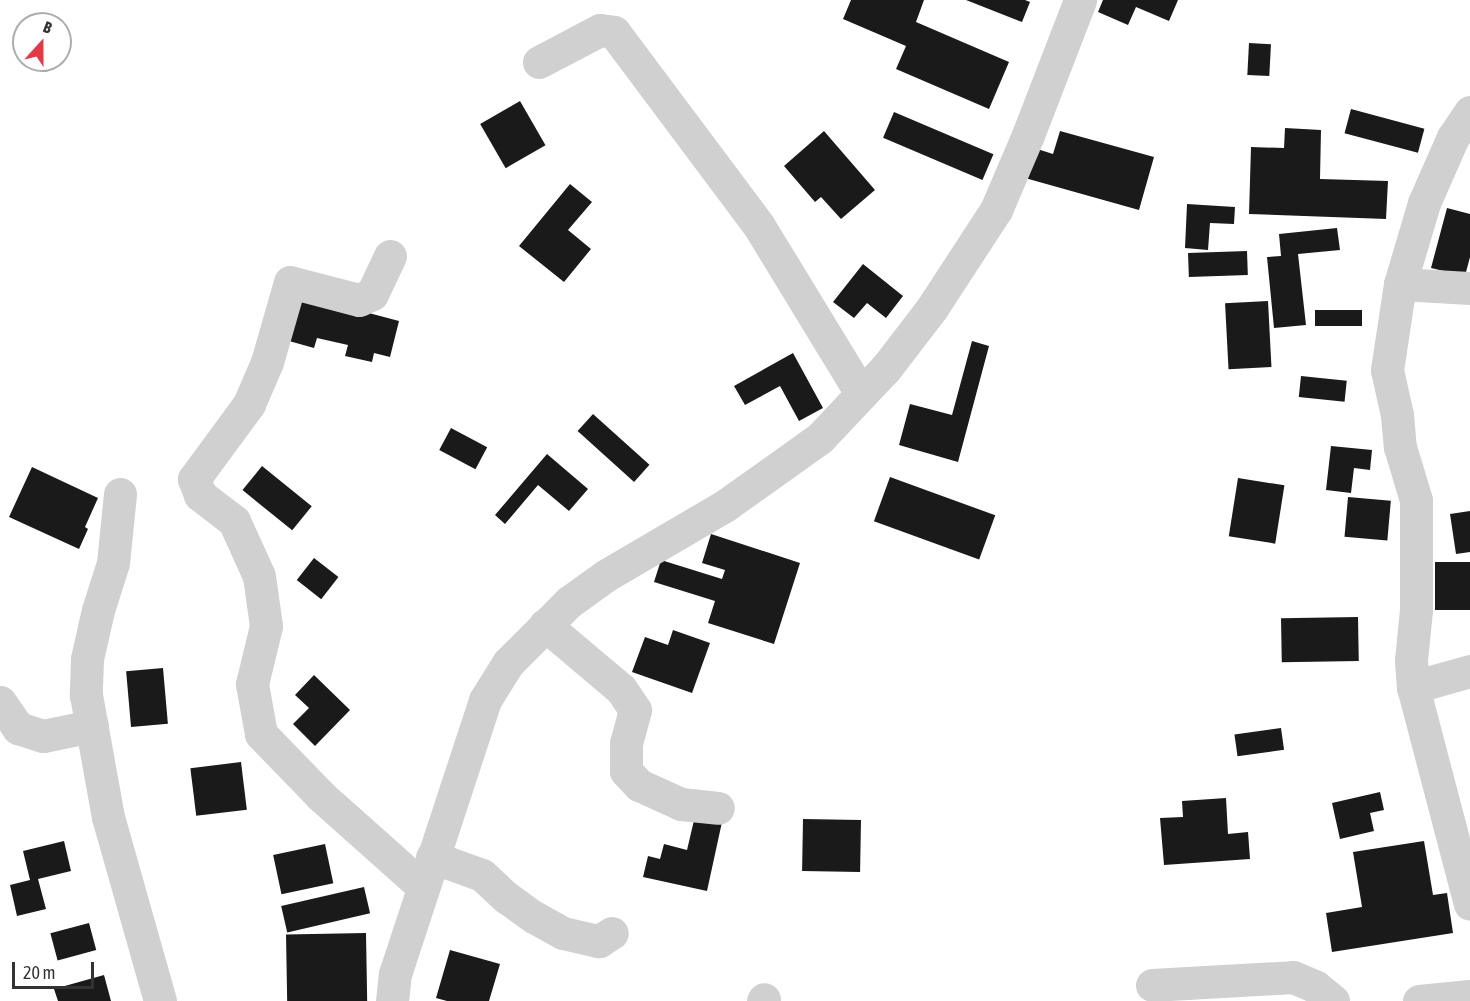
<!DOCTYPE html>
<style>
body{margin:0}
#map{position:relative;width:1470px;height:1001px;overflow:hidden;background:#fff;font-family:"Asap Condensed",sans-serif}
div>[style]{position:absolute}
.building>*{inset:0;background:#1a1a1a;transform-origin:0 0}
.minor>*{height:33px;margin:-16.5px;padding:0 16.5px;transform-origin:16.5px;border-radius:16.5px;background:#d0d0d0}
span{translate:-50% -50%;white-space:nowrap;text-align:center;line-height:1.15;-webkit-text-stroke:6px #fff;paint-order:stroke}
.north{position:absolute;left:12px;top:12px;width:60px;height:60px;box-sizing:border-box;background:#fff;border:2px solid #adadad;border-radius:50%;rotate:21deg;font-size:16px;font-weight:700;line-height:24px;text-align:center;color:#333}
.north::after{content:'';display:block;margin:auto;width:21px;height:27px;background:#e63946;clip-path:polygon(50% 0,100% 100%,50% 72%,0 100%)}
.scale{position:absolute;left:12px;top:962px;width:82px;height:27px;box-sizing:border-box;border:3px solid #333;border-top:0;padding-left:8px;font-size:18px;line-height:21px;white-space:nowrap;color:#333;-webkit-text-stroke:4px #fff;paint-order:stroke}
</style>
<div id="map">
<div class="building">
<div style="clip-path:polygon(851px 0,924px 0,916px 22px,1009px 62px,989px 109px,896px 69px,906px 46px,843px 19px)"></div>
<div style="clip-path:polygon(966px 0,1025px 0,1030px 2px,1022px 22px)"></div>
<div style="clip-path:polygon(1103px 0,1178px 0,1169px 21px,1136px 7px,1128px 25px,1098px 12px)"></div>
<div style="left:1249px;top:43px;width:22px;height:32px;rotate:3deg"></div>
<div style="left:520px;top:101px;width:51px;height:46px;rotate:60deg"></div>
<div style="left:1351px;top:109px;width:76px;height:25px;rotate:15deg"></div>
<div style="left:894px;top:112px;width:108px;height:28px;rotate:23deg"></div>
<div style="clip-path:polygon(1285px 128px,1321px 130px,1320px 179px,1388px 181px,1386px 219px,1249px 214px,1251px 147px,1284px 148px)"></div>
<div style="clip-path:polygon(824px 131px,875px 190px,841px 219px,821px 197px,815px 202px,784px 166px)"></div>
<div style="clip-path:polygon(1060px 131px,1154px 157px,1139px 210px,1025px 178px,1034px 148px,1053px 154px)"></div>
<div style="clip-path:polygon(570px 184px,592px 202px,568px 230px,591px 249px,564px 282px,519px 246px)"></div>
<div style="clip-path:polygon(1187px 204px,1235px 207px,1234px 224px,1210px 223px,1208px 250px,1185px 248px)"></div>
<div style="clip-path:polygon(1447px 208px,1470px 214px,1470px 257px,1465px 276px,1431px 268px)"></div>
<div style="clip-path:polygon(1337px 228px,1340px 250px,1298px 254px,1306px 325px,1274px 328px,1267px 257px,1281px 256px,1279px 234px)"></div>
<div style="left:1247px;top:251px;width:24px;height:59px;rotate:88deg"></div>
<div style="clip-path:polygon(863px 264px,903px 296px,886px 318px,867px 303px,854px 318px,833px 302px)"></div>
<div style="clip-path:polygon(301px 295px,399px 321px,390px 357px,374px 353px,372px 362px,345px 356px,348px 345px,317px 338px,314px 348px,289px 341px)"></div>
<div style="left:1268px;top:301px;width:66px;height:43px;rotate:87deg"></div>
<div style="left:1315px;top:310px;width:47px;height:16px"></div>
<div style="clip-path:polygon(972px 341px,989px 346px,958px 462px,899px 445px,910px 404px,952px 415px)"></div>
<div style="clip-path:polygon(793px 353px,823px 408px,799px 421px,780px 386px,745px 405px,734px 386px)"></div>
<div style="left:1301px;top:376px;width:46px;height:21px;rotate:6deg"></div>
<div style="left:593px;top:414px;width:76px;height:23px;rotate:42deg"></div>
<div style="left:451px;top:428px;width:41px;height:25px;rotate:28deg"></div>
<div style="clip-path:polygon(1331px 446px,1372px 450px,1370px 470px,1354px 468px,1351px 493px,1326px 490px)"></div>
<div style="clip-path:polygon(547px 454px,588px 489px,569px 511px,538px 485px,505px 524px,495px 515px)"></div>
<div style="left:262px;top:466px;width:64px;height:31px;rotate:39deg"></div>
<div style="clip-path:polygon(32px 467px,98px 498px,85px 527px,88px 529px,79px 549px,9px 517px)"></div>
<div style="left:890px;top:477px;width:112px;height:47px;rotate:20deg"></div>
<div style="left:1238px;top:478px;width:47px;height:59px;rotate:9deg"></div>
<div style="left:1348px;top:497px;width:43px;height:40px;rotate:5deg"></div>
<div style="clip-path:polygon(1470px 511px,1470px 552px,1456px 554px,1450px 514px)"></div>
<div style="clip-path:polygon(711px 534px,800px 563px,774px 644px,708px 623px,715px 601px,654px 582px,661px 560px,722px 579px,725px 570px,702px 563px)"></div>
<div style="left:314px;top:558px;width:31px;height:28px;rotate:38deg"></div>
<div style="left:1470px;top:562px;width:48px;height:35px;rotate:90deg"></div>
<div style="left:1358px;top:617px;width:44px;height:77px;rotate:89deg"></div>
<div style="clip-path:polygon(673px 630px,710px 643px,692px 693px,632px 672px,645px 637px,668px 645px)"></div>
<div style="left:163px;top:668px;width:56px;height:37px;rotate:85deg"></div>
<div style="clip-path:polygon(314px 675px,350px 710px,315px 746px,293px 724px,309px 708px,295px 695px)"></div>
<div style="left:1281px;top:728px;width:22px;height:47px;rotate:82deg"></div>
<div style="left:241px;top:762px;width:48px;height:51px;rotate:83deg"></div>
<div style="clip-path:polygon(1380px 792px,1384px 810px,1370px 813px,1374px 831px,1340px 839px,1332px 803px)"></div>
<div style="clip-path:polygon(1226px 798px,1228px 834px,1248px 832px,1250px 859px,1164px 865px,1160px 818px,1183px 817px,1182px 801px)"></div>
<div style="clip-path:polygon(695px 816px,722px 822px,707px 891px,643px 877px,648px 856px,660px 859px,664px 844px,687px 850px)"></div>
<div style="left:803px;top:819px;width:58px;height:52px;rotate:1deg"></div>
<div style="clip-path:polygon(64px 841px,71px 871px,38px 879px,46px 909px,17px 916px,10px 885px,30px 880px,23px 851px)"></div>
<div style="clip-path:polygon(1424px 841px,1433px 895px,1447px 893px,1453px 933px,1332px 952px,1326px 913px,1362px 907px,1353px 852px)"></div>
<div style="left:325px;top:844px;width:40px;height:53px;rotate:78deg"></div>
<div style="left:364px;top:887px;width:27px;height:85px;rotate:77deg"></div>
<div style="left:89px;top:923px;width:28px;height:40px;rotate:75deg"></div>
<div style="left:366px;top:933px;width:68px;height:80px;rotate:89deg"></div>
<div style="clip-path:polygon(450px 950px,500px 964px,489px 1001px,447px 1001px,436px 998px)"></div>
<div style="clip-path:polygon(104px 975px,111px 1001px,58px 1001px,54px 989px)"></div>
</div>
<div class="minor">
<div style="left:539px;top:62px;width:69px;rotate:-27.7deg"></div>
<div style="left:600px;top:30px;width:14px;rotate:8deg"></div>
<div style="left:614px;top:32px;width:242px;rotate:53.2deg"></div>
<div style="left:759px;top:226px;width:196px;rotate:58.6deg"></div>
<div style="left:1470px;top:112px;width:30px;rotate:124deg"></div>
<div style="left:1453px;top:137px;width:72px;rotate:113.7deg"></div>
<div style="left:1424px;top:203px;width:84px;rotate:106.5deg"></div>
<div style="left:1400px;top:284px;width:87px;rotate:98.6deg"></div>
<div style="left:1387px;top:370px;width:46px;rotate:77.5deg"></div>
<div style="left:1397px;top:415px;width:32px;rotate:85deg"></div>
<div style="left:1400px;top:447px;width:55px;rotate:73.2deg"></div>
<div style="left:1416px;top:500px;width:110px;rotate:90deg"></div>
<div style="left:1416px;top:610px;width:50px;rotate:95.7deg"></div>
<div style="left:1411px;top:660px;width:27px;rotate:86deg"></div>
<div style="left:1413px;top:687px;width:224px;rotate:75.3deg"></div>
<div style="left:390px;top:256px;width:42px;rotate:115.3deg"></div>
<div style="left:372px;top:294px;width:14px;rotate:155deg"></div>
<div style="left:359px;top:300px;width:71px;rotate:-165.4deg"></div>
<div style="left:290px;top:282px;width:83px;rotate:106deg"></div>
<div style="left:267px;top:362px;width:46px;rotate:113.2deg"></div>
<div style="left:249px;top:404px;width:93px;rotate:126.3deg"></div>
<div style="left:194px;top:479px;width:17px;rotate:69deg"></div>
<div style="left:200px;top:495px;width:43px;rotate:37.4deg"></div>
<div style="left:234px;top:521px;width:60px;rotate:65.6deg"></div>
<div style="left:259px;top:576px;width:50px;rotate:82deg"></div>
<div style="left:266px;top:626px;width:60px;rotate:103.6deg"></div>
<div style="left:252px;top:684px;width:51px;rotate:79.8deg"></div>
<div style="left:261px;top:734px;width:86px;rotate:45.9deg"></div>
<div style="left:321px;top:796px;width:137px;rotate:41.7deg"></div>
<div style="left:1400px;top:284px;width:70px;rotate:3.3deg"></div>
<div style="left:120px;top:494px;width:69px;rotate:95.8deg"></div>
<div style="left:113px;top:563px;width:49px;rotate:107.7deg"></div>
<div style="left:98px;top:610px;width:50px;rotate:102.7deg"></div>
<div style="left:87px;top:659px;width:36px;rotate:92deg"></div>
<div style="left:86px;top:695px;width:124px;rotate:79.8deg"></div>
<div style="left:108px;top:817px;width:191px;rotate:74.2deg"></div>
<div style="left:545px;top:625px;width:99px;rotate:40.1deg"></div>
<div style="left:621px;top:689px;width:25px;rotate:56deg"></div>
<div style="left:635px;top:710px;width:34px;rotate:105deg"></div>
<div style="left:626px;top:743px;width:28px;rotate:90deg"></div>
<div style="left:626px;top:771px;width:19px;rotate:47deg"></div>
<div style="left:639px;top:785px;width:46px;rotate:24.3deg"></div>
<div style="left:681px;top:804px;width:37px;rotate:6deg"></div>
<div style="left:1413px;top:687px;width:59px;rotate:-15.7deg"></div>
<div style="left:0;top:702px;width:32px;rotate:55deg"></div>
<div style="left:18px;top:728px;width:26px;rotate:18deg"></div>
<div style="left:43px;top:736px;width:50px;rotate:-11.5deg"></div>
<div style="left:432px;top:857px;width:53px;rotate:19.8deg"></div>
<div style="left:482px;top:875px;width:33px;rotate:43deg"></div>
<div style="left:506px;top:897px;width:34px;rotate:36deg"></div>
<div style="left:534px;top:917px;width:33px;rotate:29deg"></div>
<div style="left:563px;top:933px;width:37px;rotate:13deg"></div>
<div style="left:599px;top:941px;width:15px;rotate:-32deg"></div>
<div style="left:1152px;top:985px;width:141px;rotate:-3.2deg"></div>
<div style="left:1293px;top:977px;width:25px;rotate:23deg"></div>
<div style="left:1316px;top:987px;width:22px;rotate:39deg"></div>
<div style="left:392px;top:1001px;width:27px;rotate:-84deg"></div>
<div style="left:395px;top:974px;width:288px;rotate:-71.8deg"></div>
<div style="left:485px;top:700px;width:44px;rotate:-58.1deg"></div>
<div style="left:508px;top:663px;width:86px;rotate:-45deg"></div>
<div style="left:569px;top:602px;width:44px;rotate:-35.8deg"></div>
<div style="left:605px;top:576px;width:140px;rotate:-30.4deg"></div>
<div style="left:726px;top:505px;width:115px;rotate:-35.5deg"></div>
<div style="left:820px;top:438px;width:96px;rotate:-46.7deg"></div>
<div style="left:886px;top:368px;width:76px;rotate:-52.5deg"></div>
<div style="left:932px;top:308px;width:117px;rotate:-56.9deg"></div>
<div style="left:996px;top:210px;width:82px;rotate:-66.9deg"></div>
<div style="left:1028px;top:135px;width:145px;rotate:-68.9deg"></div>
<div style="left:763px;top:1001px;width:2px;rotate:-63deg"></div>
<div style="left:1419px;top:1001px;width:51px;rotate:-5.6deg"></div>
</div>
<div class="north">B</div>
<div class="scale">20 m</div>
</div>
